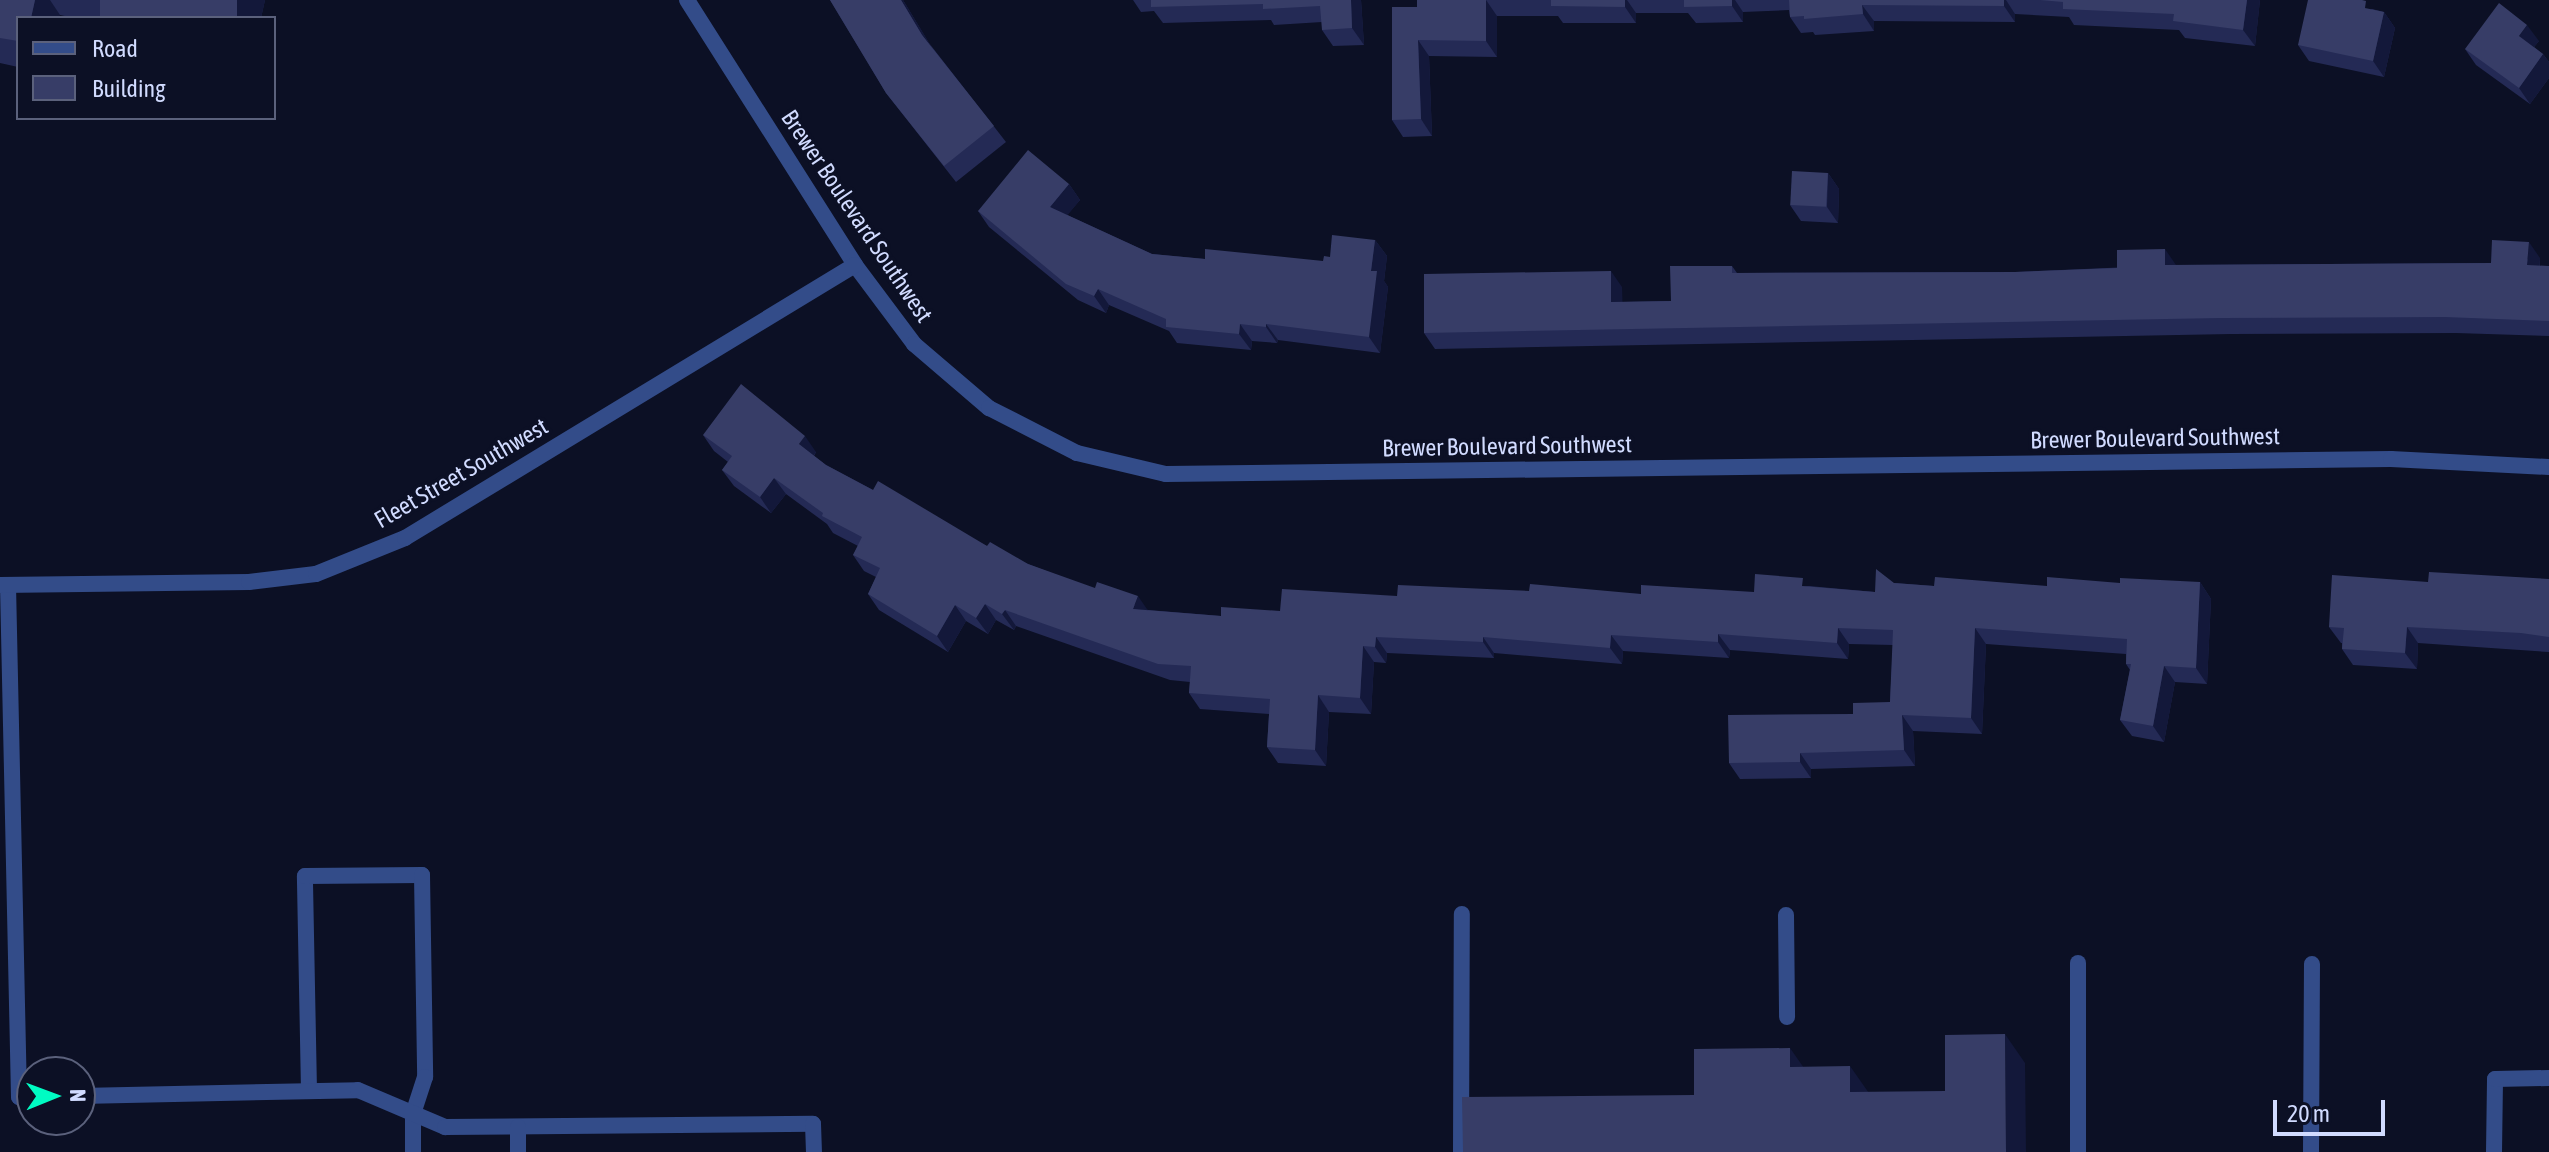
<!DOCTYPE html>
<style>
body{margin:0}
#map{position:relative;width:2549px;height:1152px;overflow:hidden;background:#0c1025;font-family:"Asap Condensed",sans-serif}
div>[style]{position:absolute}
.service>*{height:16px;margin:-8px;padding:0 8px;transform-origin:8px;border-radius:8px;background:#334c89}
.minor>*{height:16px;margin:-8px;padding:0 8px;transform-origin:8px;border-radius:8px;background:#334c89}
.wall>*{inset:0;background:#242a55}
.shaded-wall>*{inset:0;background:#13183a}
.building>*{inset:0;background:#373d67;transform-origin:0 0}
span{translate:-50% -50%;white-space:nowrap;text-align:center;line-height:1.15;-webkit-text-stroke:7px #0c1025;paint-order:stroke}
.street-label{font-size:24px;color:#d1dbff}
.legend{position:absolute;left:16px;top:16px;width:260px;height:104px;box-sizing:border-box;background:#0c1025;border:2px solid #5b617c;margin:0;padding:10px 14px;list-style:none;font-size:24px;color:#d1dbff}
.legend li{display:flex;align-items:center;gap:16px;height:40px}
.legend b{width:40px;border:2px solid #5b617c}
.north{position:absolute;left:16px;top:1056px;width:80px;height:80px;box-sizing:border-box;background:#0c1025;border:2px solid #5b617c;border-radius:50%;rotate:89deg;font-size:22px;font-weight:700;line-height:32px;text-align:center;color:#d1dbff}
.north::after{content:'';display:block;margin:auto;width:28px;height:36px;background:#00fcc3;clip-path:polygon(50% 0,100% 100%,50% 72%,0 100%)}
.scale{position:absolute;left:2273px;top:1100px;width:112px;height:36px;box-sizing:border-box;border:4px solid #d1dbff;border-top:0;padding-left:10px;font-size:24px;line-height:28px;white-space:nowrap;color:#d1dbff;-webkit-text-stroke:6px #0c1025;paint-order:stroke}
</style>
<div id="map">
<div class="service">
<div style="left:8px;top:585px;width:512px;rotate:88.77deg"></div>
<div style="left:19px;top:1097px;width:13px"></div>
<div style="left:1786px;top:915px;width:102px;rotate:89.4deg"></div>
<div style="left:309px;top:1091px;width:215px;rotate:-91.1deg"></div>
<div style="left:305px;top:876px;width:117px;rotate:-0.5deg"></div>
<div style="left:422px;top:875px;width:202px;rotate:89.1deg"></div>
<div style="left:425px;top:1077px;width:38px;rotate:108deg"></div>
<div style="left:413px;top:1113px;width:39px;rotate:90deg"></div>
<div style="left:80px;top:1096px;width:278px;rotate:-1.2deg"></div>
<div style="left:358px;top:1090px;width:95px;rotate:23deg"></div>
<div style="left:445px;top:1127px;width:368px;rotate:-0.5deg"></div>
<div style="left:813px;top:1124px;width:28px;rotate:88deg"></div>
<div style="left:518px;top:1127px;width:25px;rotate:90deg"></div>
<div style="left:1461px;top:1152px;width:238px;rotate:-89.8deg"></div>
<div style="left:2078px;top:1152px;width:189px;rotate:-90deg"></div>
<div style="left:2311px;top:1152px;width:188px;rotate:-89.7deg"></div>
<div style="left:2494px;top:1152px;width:73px;rotate:-89.2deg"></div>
<div style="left:2495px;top:1079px;width:54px;rotate:-1.1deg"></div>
</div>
<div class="minor">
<div style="left:687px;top:0;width:314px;rotate:57.6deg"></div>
<div style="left:855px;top:265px;width:99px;rotate:53.2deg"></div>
<div style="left:914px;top:344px;width:99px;rotate:40.5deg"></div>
<div style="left:989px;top:408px;width:99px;rotate:27.1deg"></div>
<div style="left:1077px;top:453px;width:91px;rotate:13.3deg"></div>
<div style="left:1166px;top:474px;width:1225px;rotate:-0.7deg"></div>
<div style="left:2391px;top:459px;width:158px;rotate:2.9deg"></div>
<div style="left:0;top:585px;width:249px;rotate:-0.7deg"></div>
<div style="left:249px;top:582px;width:67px;rotate:-6.8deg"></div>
<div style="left:316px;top:574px;width:96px;rotate:-22deg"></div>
<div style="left:405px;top:538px;width:526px;rotate:-31.24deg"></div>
</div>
<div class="wall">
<div style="clip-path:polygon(0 0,265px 0,261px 18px,74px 18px,60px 15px,18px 18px,18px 67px,0 63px)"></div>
<div style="clip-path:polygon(830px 0,903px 0,929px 43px,1006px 142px,956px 182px,886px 93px)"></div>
<div style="clip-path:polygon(1133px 0,1361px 0,1364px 45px,1333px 46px,1322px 30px,1322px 22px,1274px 25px,1271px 20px,1163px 23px,1154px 11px,1141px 12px)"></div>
<div style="clip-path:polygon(1417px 0,2260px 0,2255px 46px,2185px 38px,2179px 30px,2074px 25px,2069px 17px,2015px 14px,2015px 22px,1874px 21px,1874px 31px,1815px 35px,1813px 32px,1801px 33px,1790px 17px,1789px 10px,1743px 12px,1743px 22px,1696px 23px,1688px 13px,1636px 13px,1636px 23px,1563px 23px,1558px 16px,1497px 16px,1497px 57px,1429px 56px,1432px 136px,1403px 137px,1392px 120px,1417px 7px)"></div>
<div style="clip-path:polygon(2372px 9px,2384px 12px,2395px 28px,2384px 77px,2309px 61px,2298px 45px)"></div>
<div style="clip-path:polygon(2539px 41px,2534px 47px,2543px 54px,2549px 62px,2549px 78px,2530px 104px,2476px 65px,2465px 49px)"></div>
<div style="clip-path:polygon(1828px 173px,1839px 189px,1838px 223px,1801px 221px,1790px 205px)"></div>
<div style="clip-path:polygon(1069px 184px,1080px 200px,1067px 215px,1152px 254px,1205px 259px,1323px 261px,1330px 257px,1375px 240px,1387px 256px,1384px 281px,1388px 287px,1380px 353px,1278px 340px,1277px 343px,1252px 341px,1251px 350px,1177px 343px,1169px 331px,1109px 305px,1106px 313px,1078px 300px,989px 227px,978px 211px)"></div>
<div style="clip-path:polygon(2540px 258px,2540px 266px,2549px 266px,2549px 336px,2456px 333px,2231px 334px,1435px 349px,1424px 333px,1622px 287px,1622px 302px,1671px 301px,1732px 266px,1737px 273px,2015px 272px,2176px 265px,2491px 263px)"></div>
<div style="clip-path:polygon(703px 435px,816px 452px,814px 456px,826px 465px,873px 490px,987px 546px,1028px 564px,1148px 610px,1221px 616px,1280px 611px,1397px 596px,1529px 591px,1641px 594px,1754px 592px,1809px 586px,1875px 592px,1894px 583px,1934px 586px,2047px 586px,2120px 583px,2200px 582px,2211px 599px,2207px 684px,2175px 682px,2164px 742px,2132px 736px,2120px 720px,2130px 670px,2126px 664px,2126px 654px,1986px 644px,1982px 734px,1913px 731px,1915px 766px,1811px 769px,1811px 778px,1740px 779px,1729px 763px,1853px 714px,1890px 702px,1893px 645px,1849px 644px,1848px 659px,1730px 650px,1729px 658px,1623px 651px,1622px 664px,1494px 653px,1494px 658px,1387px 653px,1386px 663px,1374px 662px,1371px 714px,1329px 712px,1326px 766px,1278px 763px,1267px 747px,1269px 714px,1200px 709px,1189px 693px,1190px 682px,1170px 680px,1016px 626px,1014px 630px,996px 620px,988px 634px,966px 621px,948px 652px,879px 610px,868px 594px,876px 577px,864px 571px,853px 555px,858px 546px,833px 533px,827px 524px,786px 494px,771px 513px,734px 486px,722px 470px,728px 462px,714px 451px)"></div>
<div style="clip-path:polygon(2549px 579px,2549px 652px,2418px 643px,2417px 669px,2353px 665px,2342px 649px,2342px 643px,2341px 643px,2329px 627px,2428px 582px)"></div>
</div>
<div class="shaded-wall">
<div style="clip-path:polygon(35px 0,50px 0,60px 15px,59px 18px,31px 18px)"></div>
<div style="clip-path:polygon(237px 0,265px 0,261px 18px,233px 18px)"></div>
<div style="clip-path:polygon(901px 0,903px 0,934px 51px,922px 35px)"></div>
<div style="clip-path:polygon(1351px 0,1361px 0,1364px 45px,1352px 28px)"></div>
<div style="clip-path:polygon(1486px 0,1497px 16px,1497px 57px,1486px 41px)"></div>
<div style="clip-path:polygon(1625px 0,1627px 0,1636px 13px,1636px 23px,1625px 7px)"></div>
<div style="clip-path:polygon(1732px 0,1735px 0,1743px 12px,1743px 22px,1732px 6px)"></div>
<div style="clip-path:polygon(2004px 0,2006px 0,2015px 14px,2015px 22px,2004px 6px)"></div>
<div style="clip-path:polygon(2247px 0,2260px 0,2255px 46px,2243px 30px)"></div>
<div style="clip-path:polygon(1862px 5px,1874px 21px,1874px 31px,1863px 14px)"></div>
<div style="clip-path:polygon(2384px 12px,2395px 28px,2384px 77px,2373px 61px)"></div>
<div style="clip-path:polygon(2527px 25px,2539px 41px,2530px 52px,2519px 36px)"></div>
<div style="clip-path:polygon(1418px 40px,1429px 56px,1432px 136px,1421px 119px)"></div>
<div style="clip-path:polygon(2543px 54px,2549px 62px,2549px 78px,2530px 104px,2519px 88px)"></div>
<div style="clip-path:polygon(1828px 173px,1839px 189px,1838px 223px,1827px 207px)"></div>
<div style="clip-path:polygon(1069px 184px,1080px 200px,1061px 223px,1050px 207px)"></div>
<div style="clip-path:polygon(1375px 240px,1387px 256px,1384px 281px,1388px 287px,1380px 353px,1369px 337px,1371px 271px)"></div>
<div style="clip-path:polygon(2529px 242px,2540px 258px,2539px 281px,2527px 265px)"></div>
<div style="clip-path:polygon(2165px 249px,2176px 265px,2165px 265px)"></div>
<div style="clip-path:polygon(1611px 271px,1622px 287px,1623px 318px,1611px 302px)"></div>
<div style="clip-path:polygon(1098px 289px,1109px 305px,1106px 313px,1094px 296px)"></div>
<div style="clip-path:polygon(1240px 324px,1252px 341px,1251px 350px,1239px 334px)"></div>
<div style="clip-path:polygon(1266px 324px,1278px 340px,1277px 343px,1266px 327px)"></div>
<div style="clip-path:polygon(805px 436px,816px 452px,810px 461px,799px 444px)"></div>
<div style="clip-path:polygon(774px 478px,786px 494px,771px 513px,760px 497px)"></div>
<div style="clip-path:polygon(2200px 582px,2211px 599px,2207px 684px,2196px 668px)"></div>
<div style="clip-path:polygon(1138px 596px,1149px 612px,1133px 609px)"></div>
<div style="clip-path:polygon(985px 604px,996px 620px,988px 634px,976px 618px)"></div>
<div style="clip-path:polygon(955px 605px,966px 621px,948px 652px,937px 636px)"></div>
<div style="clip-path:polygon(1005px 610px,1016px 626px,1014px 630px,1002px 614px)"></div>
<div style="clip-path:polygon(2407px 627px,2418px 643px,2417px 669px,2405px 653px)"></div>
<div style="clip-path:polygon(1838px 628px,1849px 644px,1848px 659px,1837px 643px)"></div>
<div style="clip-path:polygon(1975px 628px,1986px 644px,1982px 734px,1971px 718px)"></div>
<div style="clip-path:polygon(1718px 634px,1730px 650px,1729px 658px,1718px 642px)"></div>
<div style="clip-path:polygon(1611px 635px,1623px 651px,1622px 664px,1610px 648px)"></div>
<div style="clip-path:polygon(1376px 637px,1387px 653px,1386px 663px,1375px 647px)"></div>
<div style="clip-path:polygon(1483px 637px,1494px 653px,1494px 658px,1483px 642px)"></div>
<div style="clip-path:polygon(1363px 646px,1374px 662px,1371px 714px,1360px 698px)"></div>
<div style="clip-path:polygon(2164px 666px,2175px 682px,2164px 742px,2153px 726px)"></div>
<div style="clip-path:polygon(1318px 695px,1329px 712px,1326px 766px,1315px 750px)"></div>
<div style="clip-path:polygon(1902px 715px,1913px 731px,1915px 766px,1904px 750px)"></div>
<div style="clip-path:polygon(1800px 753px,1811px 769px,1811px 778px,1800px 762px)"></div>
<div style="clip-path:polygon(2005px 1034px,2025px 1063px,2026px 1152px,2006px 1152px)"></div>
<div style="clip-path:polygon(1790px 1048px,1811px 1078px,1790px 1067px)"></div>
<div style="clip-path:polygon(1850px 1066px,1871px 1096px,1850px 1092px)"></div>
</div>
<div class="building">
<div style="clip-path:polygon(0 0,35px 0,31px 18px,18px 18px,18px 41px,0 38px)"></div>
<div style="left:100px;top:0;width:137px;height:18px"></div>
<div style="clip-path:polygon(830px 0,901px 0,922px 35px,994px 126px,944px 166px,886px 93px)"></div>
<div style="clip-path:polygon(1151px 0,1351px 0,1352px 28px,1322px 30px,1320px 6px,1263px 9px,1263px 4px,1151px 7px)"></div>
<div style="clip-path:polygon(1417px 0,1486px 0,1486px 41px,1418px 40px,1421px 119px,1392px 120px,1392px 7px,1417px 7px)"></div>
<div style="clip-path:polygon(1551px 0,1625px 0,1625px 7px,1551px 6px)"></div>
<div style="clip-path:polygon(1684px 0,1732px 0,1732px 6px,1684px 7px)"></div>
<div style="clip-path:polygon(1789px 0,2004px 0,2004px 6px,1862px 5px,1863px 14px,1804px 19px,1804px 16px,1790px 17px)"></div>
<div style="clip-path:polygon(2040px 0,2247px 0,2243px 30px,2173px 21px,2174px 14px,2063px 9px,2063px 2px)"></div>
<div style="clip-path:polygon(2308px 0,2362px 0,2366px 1px,2365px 8px,2384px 12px,2373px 61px,2298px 45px)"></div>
<div style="clip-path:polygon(2499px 3px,2527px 25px,2519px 36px,2543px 54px,2519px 88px,2465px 49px)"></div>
<div style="clip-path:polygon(1028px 150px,1069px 184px,1050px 207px,1152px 254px,1205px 259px,1205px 249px,1323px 261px,1324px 256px,1330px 257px,1332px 235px,1375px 240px,1371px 271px,1377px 271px,1369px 337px,1266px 324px,1266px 327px,1240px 324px,1239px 334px,1166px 327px,1166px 319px,1098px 289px,1094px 296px,1066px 284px,978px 211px)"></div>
<div style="left:1792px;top:171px;width:36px;height:34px;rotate:3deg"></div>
<div style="clip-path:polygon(2492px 240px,2529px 242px,2527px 265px,2549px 266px,2549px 321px,2445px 317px,2220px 318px,1424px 333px,1424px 274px,1611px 271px,1611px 302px,1671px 301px,1670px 266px,1732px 266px,1732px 273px,2015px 272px,2117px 268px,2117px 250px,2165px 249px,2165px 265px,2491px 263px)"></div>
<div style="clip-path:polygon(741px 384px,805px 436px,799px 444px,826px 465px,873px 490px,878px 481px,987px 546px,990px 542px,1028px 564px,1095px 588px,1097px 582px,1138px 596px,1133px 609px,1221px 616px,1221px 607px,1280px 611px,1282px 589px,1397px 596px,1398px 585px,1529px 591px,1530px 584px,1641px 594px,1641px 585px,1754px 592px,1755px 574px,1803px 578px,1802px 586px,1875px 592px,1876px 569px,1894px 583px,1934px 586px,1935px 577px,2047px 586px,2047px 577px,2120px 583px,2120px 578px,2200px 582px,2196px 668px,2164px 666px,2153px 726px,2120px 720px,2131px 664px,2126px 664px,2127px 639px,1975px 628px,1971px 718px,1902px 715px,1904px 750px,1800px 753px,1800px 762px,1729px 763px,1728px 715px,1853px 714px,1853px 703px,1890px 702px,1893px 630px,1838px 628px,1837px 643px,1718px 634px,1718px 642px,1611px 635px,1610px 648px,1483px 637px,1483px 642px,1376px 637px,1375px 647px,1363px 646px,1360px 698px,1318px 695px,1315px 750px,1267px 747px,1270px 699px,1189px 693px,1191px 666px,1158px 664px,1005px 610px,1002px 614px,985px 604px,976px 618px,955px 605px,937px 636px,868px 594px,880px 568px,853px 555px,862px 537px,822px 516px,823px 513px,774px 478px,760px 497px,722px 470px,732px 456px,703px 435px)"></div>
<div style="clip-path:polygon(2429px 572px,2549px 579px,2549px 637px,2521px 633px,2407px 627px,2405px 653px,2342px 649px,2344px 628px,2329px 627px,2332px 575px,2428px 582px)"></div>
<div style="clip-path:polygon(2005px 1034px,2006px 1152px,1463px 1152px,1462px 1097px,1694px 1095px,1694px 1049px,1790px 1048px,1790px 1067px,1850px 1066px,1850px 1092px,1945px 1091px,1945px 1035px)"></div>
</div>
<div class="street-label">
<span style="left:857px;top:216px;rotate:56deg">Brewer Boulevard Southwest</span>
<span style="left:2155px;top:438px;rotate:-1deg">Brewer Boulevard Southwest</span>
<span style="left:1507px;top:446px;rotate:-1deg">Brewer Boulevard Southwest</span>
<span style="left:461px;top:473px;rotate:-30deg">Fleet Street Southwest</span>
</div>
<ul class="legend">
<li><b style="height:10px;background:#334c89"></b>Road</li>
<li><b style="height:22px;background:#373d67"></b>Building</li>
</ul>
<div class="north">N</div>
<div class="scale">20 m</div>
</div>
